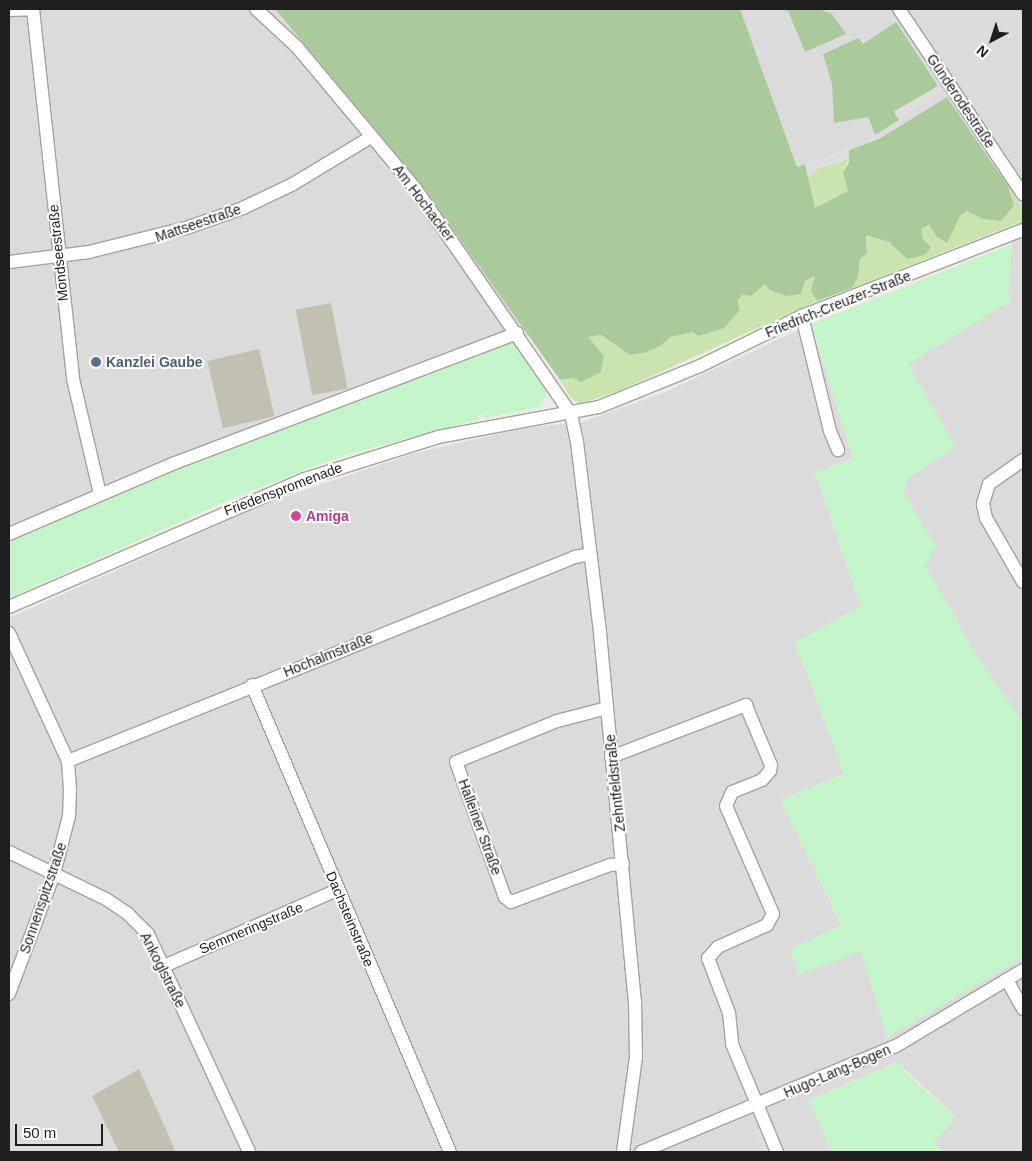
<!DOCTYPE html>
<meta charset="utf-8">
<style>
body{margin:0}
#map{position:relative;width:1032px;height:1161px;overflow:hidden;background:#eeebe4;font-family:Helvetica,sans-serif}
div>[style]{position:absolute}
.residential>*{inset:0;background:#dcdbdb}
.construction>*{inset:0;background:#c2c1b1;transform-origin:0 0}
.grass>*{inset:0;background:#c9e4ae}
.forest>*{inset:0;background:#aaca9c}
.park>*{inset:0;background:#c4f5c8}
.parking>*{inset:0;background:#dedede;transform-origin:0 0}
.roads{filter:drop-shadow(1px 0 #a2a2a2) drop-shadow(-1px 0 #a2a2a2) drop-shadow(0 1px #a2a2a2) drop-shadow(0 -1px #a2a2a2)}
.minor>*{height:12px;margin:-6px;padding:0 6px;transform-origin:6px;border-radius:6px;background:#fff}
.dots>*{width:14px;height:14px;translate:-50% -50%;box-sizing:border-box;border:2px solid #fff;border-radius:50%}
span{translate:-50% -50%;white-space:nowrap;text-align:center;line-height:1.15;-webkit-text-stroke:4px #fff;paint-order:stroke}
.street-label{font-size:14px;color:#1e1e1e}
.service-label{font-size:14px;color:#4e5e75;font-weight:700}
.left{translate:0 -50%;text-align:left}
.hotel-label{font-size:14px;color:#b23c85;font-weight:700}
.frame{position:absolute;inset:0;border:10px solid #1e1e1e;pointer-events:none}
.north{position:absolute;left:967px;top:15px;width:50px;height:50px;-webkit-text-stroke:4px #fff;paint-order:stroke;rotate:220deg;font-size:14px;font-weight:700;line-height:20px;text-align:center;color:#1e1e1e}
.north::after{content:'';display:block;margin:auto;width:18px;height:22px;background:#1e1e1e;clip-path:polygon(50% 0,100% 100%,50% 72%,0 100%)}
.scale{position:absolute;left:15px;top:1124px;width:88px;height:22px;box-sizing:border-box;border:2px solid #1e1e1e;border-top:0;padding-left:6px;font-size:15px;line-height:18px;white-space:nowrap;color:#1e1e1e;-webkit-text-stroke:4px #fff;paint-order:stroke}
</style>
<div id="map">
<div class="residential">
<div style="clip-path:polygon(9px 9px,275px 9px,420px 183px,529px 335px,286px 427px,9px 538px)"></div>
<div style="clip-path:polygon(evenodd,740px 9px,787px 9px,805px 52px,821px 12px,819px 9px,1023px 9px,1023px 213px,989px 156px,947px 97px,879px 139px,797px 167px,740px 9px,858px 38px,863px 44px,875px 133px,868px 117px,834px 122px,832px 84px,823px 54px,858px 38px)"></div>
<div style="clip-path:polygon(1023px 221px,1023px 722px,980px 661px,925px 565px,936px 547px,903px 491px,907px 478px,955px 447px,908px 364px,1010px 301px,1008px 291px,1012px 244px,1006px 229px)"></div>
<div style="clip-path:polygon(811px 324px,853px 458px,815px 472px,861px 606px,796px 642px,845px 774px,780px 800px,842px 926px,790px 949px,800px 974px,861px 950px,887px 1037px,1023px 957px,1023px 1152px,944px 1152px,933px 1143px,956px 1117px,897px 1062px,808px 1100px,832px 1152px,9px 1152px,9px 618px,272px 501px,415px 453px,520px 429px,585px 421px,665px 392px)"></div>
</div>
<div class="construction">
<div style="left:331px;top:303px;width:87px;height:36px;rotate:79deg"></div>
<div style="left:259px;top:349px;width:69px;height:53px;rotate:77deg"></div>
<div style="clip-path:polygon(139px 1069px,176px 1152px,119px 1152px,92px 1096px)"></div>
</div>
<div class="grass">
<div style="clip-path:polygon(849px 159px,843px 173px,848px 191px,815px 208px,807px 175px,815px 173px,815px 169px)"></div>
<div style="clip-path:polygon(1008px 186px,1022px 209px,1023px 221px,852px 288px,858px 277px,860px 259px,867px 253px,866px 235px,889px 242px,901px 252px,931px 247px,923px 239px,920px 229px,929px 225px,936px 236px,967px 211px,982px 219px,1001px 221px,1014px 206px)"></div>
<div style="clip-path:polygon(816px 276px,811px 291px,817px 301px,621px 390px,580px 404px,571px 398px,560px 380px,573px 378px,587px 337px,601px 335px,630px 355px,662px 345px,670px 337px,693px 332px,742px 295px,751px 296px,765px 284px,805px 281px)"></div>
</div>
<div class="forest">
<div style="clip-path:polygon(275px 9px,740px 9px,797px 167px,805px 164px,815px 208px,848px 191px,843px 173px,849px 162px,849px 150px,879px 139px,947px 97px,1008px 186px,1014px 206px,1001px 221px,982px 219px,967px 211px,960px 216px,947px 243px,936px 236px,929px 225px,921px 229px,923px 239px,931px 247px,925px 255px,907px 259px,889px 242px,866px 235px,867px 253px,860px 259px,858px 277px,852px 288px,817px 301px,811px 291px,815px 276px,805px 281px,801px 294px,786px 296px,770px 290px,765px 284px,751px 296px,742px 295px,737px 301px,740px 310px,724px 328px,698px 336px,693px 332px,670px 337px,662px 345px,647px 352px,630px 355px,601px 335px,588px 337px,604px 356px,601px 372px,581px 382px,573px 378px,560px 380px,420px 183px)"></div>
<div style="clip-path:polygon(787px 9px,819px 9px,832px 14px,846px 34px,805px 52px)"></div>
<div style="clip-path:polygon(896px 22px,938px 86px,895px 114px,899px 120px,878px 133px,875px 134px,868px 117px,834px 123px,832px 84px,823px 54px,858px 38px,863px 44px)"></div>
</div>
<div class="park">
<div style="clip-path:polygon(1012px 244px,1008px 291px,1010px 301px,908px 364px,956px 447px,907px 478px,903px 491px,936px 547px,925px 565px,980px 661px,1023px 722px,1023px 957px,887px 1037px,861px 951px,800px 974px,790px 949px,842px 925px,780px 800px,844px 774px,795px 642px,861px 606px,815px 472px,853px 458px,811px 324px)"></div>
<div style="clip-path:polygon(512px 341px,545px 388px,546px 396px,539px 407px,485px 418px,484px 414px,477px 416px,478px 420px,344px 455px,235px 497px,9px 598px,9px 538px,102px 497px)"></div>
<div style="clip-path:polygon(898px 1062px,913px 1080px,956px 1117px,933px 1143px,944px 1152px,832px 1152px,808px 1100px)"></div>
</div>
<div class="parking">
<div style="left:938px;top:86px;width:8px;height:51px;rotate:60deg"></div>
<div style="clip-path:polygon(849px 150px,849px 159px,815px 168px,815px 173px,807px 175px,805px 164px)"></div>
<div style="clip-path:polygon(762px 1127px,772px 1152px,763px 1152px,754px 1130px)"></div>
</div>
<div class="roads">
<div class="minor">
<div style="left:33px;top:9px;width:372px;rotate:83.8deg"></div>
<div style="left:73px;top:379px;width:118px;rotate:76.8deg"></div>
<div style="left:256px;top:9px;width:56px;rotate:42.8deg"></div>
<div style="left:297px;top:47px;width:184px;rotate:50.1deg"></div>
<div style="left:415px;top:188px;width:275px;rotate:55.4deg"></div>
<div style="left:571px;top:414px;width:29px;rotate:78deg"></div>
<div style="left:577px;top:442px;width:192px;rotate:83.1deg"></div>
<div style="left:600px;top:633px;width:370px;rotate:84.6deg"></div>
<div style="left:635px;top:1001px;width:56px;rotate:89deg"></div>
<div style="left:636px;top:1057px;width:96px;rotate:97.8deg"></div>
<div style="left:899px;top:9px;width:223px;rotate:56.2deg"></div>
<div style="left:9px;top:10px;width:24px;rotate:-2deg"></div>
<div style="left:9px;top:262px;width:81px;rotate:-7.1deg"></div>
<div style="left:89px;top:252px;width:103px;rotate:-14deg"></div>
<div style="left:189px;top:227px;width:57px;rotate:-19.4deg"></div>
<div style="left:243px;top:208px;width:55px;rotate:-25.6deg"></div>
<div style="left:293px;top:184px;width:91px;rotate:-31.1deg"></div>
<div style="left:802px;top:316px;width:118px;rotate:76.3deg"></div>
<div style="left:830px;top:431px;width:21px;rotate:67deg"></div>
<div style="left:1023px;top:460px;width:42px;rotate:144.8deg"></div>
<div style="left:989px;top:484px;width:21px;rotate:107deg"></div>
<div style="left:983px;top:504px;width:14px;rotate:78deg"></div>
<div style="left:986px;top:518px;width:74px;rotate:60deg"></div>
<div style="left:9px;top:534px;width:181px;rotate:-23.2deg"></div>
<div style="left:175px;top:463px;width:366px;rotate:-20.8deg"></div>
<div style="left:9px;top:607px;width:322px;rotate:-23.4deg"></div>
<div style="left:305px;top:479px;width:139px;rotate:-17.5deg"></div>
<div style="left:438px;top:437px;width:164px;rotate:-10.6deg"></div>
<div style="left:599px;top:407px;width:109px;rotate:-22.1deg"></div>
<div style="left:700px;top:366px;width:114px;rotate:-26.1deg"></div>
<div style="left:802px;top:316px;width:237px;rotate:-21.3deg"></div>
<div style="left:9px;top:633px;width:141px;rotate:65.3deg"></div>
<div style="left:68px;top:761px;width:28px;rotate:86deg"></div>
<div style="left:70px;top:789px;width:27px;rotate:92deg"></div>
<div style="left:69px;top:816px;width:60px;rotate:104.5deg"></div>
<div style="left:54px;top:874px;width:128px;rotate:110.6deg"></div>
<div style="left:252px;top:685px;width:507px;rotate:67.02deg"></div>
<div style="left:607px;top:708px;width:52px;rotate:165.4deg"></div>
<div style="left:557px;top:721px;width:109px;rotate:157.9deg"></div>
<div style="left:456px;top:762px;width:144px;rotate:70.1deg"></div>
<div style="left:505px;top:897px;width:8px;rotate:40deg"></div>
<div style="left:511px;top:902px;width:106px;rotate:-20.5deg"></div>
<div style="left:610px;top:865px;width:13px;rotate:-4deg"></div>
<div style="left:611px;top:757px;width:145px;rotate:-21.1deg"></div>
<div style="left:746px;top:705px;width:9px;rotate:69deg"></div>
<div style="left:749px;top:713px;width:56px;rotate:67.1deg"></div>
<div style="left:771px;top:765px;width:6px;rotate:99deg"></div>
<div style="left:770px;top:771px;width:12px;rotate:132deg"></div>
<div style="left:762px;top:780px;width:32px;rotate:158deg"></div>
<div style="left:732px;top:792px;width:15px;rotate:113deg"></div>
<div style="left:726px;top:806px;width:118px;rotate:66.5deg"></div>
<div style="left:773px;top:914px;width:13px;rotate:119deg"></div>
<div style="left:767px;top:925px;width:54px;rotate:155.8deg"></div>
<div style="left:718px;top:947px;width:15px;rotate:132deg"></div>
<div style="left:708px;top:958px;width:59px;rotate:69.1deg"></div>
<div style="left:729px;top:1013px;width:31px;rotate:84deg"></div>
<div style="left:732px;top:1044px;width:117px;rotate:67.4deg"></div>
<div style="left:68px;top:761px;width:547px;rotate:-21.92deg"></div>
<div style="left:575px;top:557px;width:15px;rotate:-11deg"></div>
<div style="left:9px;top:852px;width:108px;rotate:25.9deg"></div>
<div style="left:106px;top:899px;width:27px;rotate:34deg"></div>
<div style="left:128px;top:914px;width:28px;rotate:45deg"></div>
<div style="left:148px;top:934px;width:240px;rotate:65.1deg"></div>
<div style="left:164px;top:966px;width:189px;rotate:-23.7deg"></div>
<div style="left:1007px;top:980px;width:33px;rotate:61deg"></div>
<div style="left:641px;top:1152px;width:276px;rotate:-22.6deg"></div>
<div style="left:896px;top:1046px;width:148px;rotate:-30.9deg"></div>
</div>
</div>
<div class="dots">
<div style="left:96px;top:362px;background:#5c6f8a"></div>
<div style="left:296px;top:516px;background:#d1479c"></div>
</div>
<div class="street-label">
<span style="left:961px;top:101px;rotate:56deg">Günderodestraße</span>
<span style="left:424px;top:203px;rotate:53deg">Am Hochacker</span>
<span style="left:198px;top:223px;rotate:-19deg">Mattseestraße</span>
<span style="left:58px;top:253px;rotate:-96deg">Mondseestraße</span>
<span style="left:838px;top:304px;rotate:-22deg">Friedrich-Creuzer-Straße</span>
<span style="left:283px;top:489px;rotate:-21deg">Friedenspromenade</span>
<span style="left:328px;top:655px;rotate:-22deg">Hochalmstraße</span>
<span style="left:615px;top:783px;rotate:-96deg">Zehntfeldstraße</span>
<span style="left:480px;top:827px;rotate:70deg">Halleiner Straße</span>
<span style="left:43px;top:898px;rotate:-71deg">Sonnenspitzstraße</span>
<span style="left:350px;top:919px;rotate:67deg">Dachsteinstraße</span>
<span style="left:251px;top:928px;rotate:-23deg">Semmeringstraße</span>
<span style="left:163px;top:970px;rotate:63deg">Ankoglstraße</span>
<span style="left:837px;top:1071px;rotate:-23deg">Hugo-Lang-Bogen</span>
</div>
<div class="service-label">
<span class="left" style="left:106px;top:362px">Kanzlei Gaube</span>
</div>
<div class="hotel-label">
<span class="left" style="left:306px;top:516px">Amiga</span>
</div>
<div class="frame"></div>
<div class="north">N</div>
<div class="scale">50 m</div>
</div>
